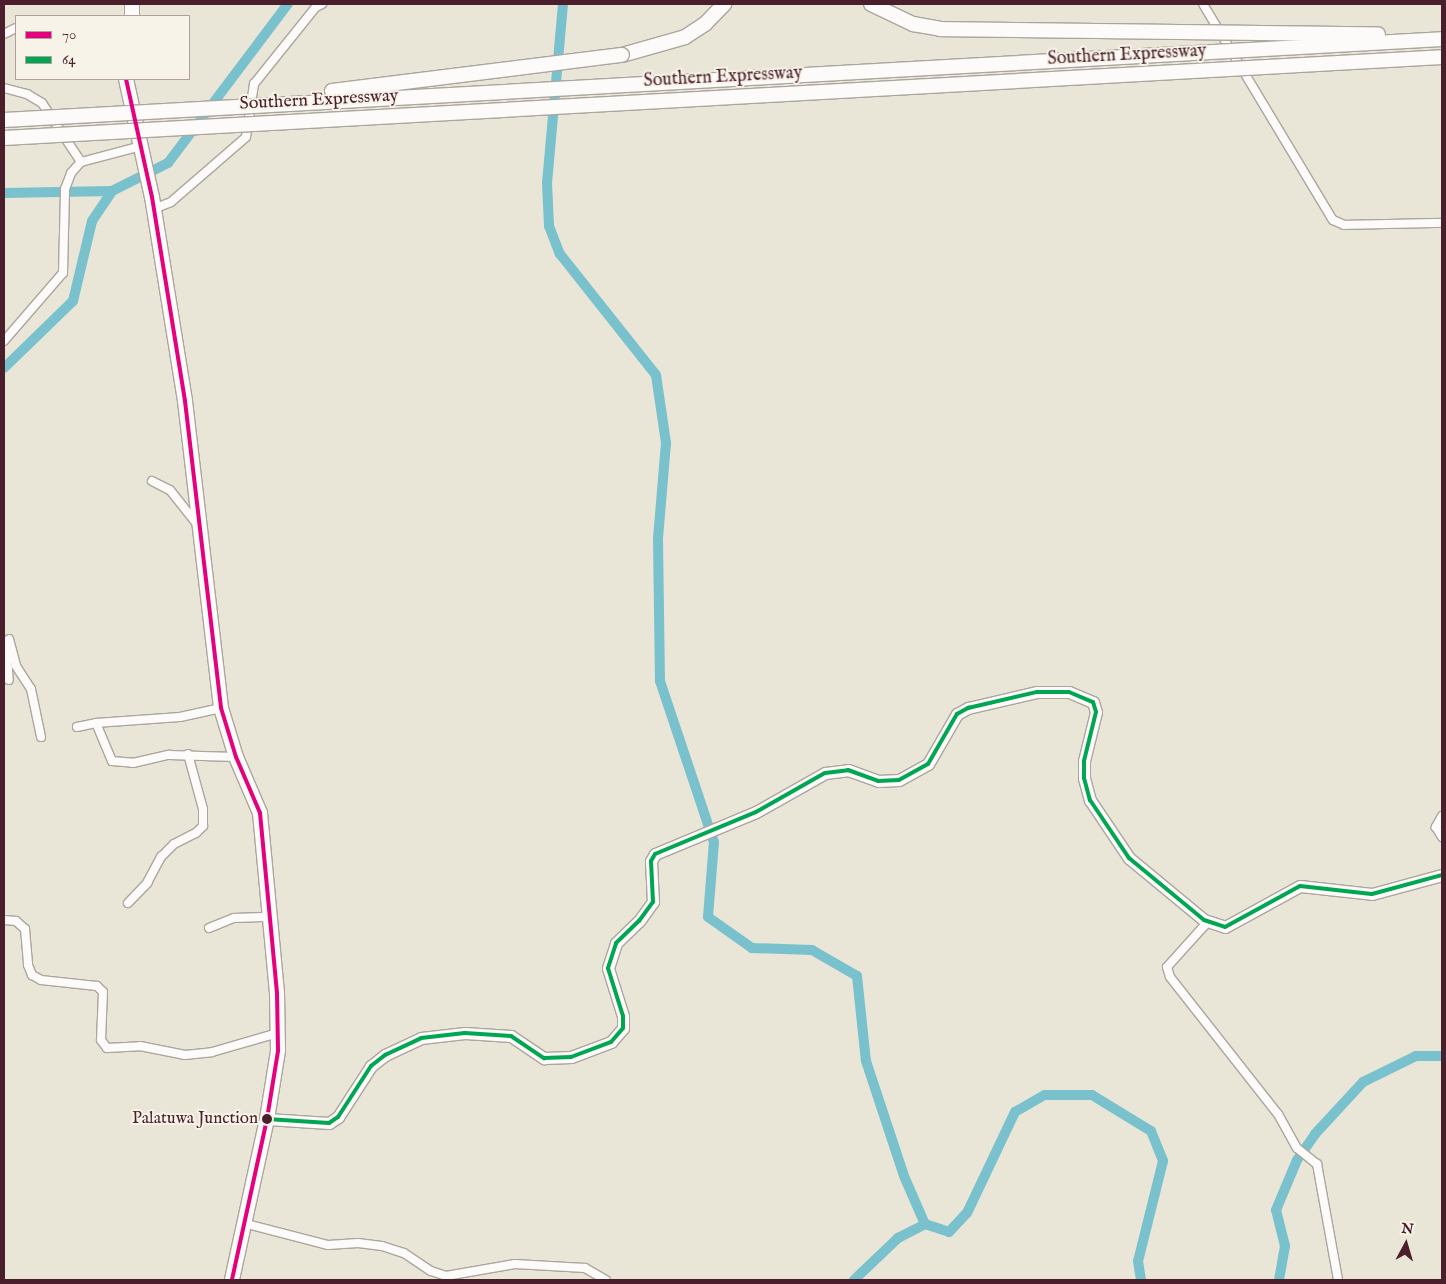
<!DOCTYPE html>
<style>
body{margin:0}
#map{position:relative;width:1446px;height:1284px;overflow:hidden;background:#e9e6d8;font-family:"IM FELL English",serif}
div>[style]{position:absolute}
.canal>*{height:10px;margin:-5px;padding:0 5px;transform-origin:5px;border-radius:5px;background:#79c1cd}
.roads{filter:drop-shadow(1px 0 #aca59e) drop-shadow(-1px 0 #aca59e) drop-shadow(0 1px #aca59e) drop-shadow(0 -1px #aca59e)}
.street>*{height:8px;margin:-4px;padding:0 4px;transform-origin:4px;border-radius:4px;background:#fcfbf9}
.secondary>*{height:11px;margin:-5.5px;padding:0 5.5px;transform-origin:5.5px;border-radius:5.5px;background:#fcfbf9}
.highway>*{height:14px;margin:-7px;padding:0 7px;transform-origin:7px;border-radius:7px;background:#fcfbf9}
.bridges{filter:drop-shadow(1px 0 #aca59e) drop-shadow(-1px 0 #aca59e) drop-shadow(0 1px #aca59e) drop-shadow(0 -1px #aca59e)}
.highway-bridge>*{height:14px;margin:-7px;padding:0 7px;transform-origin:7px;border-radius:7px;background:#fcfbf9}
.bus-1>*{height:4px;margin:-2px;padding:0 2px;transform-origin:2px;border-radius:2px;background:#e5007d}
.bus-2>*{height:4px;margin:-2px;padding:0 2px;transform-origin:2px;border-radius:2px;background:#00a651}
.dots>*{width:14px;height:14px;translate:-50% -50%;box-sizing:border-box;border:2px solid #f7f3e8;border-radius:50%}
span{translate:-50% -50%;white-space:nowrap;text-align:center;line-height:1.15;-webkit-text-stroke:4px #f7f3e8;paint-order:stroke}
.bus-label{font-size:17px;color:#4a1f2b}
.right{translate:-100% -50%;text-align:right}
.street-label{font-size:18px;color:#4a1f2b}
.frame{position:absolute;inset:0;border:5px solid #4a1f2b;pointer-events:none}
.legend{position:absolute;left:15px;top:15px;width:175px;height:65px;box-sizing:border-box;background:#f7f3e8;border:1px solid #b29e9c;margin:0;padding:6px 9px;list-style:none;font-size:15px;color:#4a1f2b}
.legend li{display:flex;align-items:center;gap:10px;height:25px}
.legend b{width:25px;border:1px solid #b29e9c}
.north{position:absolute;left:1381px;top:1219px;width:50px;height:50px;-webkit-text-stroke:4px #f7f3e8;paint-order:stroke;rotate:6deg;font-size:14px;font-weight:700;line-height:20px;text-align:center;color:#4a1f2b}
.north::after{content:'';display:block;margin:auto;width:18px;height:22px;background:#4a1f2b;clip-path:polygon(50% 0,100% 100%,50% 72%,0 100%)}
</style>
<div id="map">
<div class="canal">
<div style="left:563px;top:4px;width:180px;rotate:95.1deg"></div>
<div style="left:547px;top:183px;width:43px;rotate:87.3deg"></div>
<div style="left:549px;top:226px;width:30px;rotate:69deg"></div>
<div style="left:560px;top:254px;width:154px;rotate:51.6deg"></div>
<div style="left:656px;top:375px;width:69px;rotate:81.6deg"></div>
<div style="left:666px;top:443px;width:96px;rotate:94.8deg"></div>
<div style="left:658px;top:539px;width:142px;rotate:89.2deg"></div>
<div style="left:660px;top:681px;width:170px;rotate:71.5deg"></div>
<div style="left:714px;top:842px;width:75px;rotate:94.6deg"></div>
<div style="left:708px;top:917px;width:54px;rotate:35.2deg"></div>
<div style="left:752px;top:948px;width:60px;rotate:1.9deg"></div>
<div style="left:812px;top:950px;width:52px;rotate:30deg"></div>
<div style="left:857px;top:976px;width:85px;rotate:84deg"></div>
<div style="left:866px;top:1061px;width:121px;rotate:71.7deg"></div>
<div style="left:904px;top:1176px;width:52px;rotate:66.4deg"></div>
<div style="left:925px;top:1224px;width:25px;rotate:18deg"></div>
<div style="left:949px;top:1232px;width:26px;rotate:-47deg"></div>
<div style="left:967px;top:1213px;width:112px;rotate:-64.6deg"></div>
<div style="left:1015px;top:1112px;width:34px;rotate:-30deg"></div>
<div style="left:1045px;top:1095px;width:47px"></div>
<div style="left:1092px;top:1095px;width:69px;rotate:31.4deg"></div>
<div style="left:1151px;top:1131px;width:32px;rotate:68deg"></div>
<div style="left:1163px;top:1161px;width:103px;rotate:104deg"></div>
<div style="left:1138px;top:1261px;width:19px;rotate:81deg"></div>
<div style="left:4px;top:193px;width:108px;rotate:-1.1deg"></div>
<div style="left:4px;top:368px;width:96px;rotate:-44.2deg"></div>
<div style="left:73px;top:301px;width:82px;rotate:-76.6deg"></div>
<div style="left:92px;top:221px;width:36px;rotate:-56deg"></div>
<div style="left:112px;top:191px;width:63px;rotate:-26.6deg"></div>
<div style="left:168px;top:163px;width:199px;rotate:-53deg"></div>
<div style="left:854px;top:1280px;width:61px;rotate:-43.7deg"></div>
<div style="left:898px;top:1238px;width:30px;rotate:-27deg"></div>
<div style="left:1279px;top:1280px;width:35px;rotate:-80deg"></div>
<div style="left:1285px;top:1246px;width:37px;rotate:-104deg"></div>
<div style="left:1276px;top:1210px;width:54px;rotate:-67.2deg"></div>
<div style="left:1297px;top:1160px;width:32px;rotate:-55deg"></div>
<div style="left:1315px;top:1134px;width:71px;rotate:-47.3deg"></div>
<div style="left:1363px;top:1082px;width:59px;rotate:-26.1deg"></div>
<div style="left:1416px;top:1056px;width:26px"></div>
</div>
<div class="roads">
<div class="street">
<div style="left:1203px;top:4px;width:252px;rotate:59deg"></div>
<div style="left:1333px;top:220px;width:12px;rotate:24deg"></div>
<div style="left:1344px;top:225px;width:98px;rotate:-1.2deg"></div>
<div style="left:4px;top:34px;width:13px;rotate:-27deg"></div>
<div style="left:4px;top:88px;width:24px;rotate:15deg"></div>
<div style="left:27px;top:94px;width:17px;rotate:31deg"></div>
<div style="left:42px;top:103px;width:71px;rotate:56.5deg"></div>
<div style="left:153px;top:209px;width:19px;rotate:-21deg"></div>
<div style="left:171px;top:202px;width:99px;rotate:-40.9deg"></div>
<div style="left:246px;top:137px;width:54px;rotate:-81.4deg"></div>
<div style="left:254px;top:84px;width:99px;rotate:-51.2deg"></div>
<div style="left:316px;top:7px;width:7px;rotate:-27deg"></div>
<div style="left:4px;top:341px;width:90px;rotate:-49.1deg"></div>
<div style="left:63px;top:273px;width:84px;rotate:-88.6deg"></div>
<div style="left:65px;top:189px;width:17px;rotate:-69deg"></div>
<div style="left:71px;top:173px;width:15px;rotate:-48deg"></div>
<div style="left:81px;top:162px;width:62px;rotate:-14.9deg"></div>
<div style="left:152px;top:481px;width:20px;rotate:27deg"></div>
<div style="left:170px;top:490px;width:43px;rotate:51.5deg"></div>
<div style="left:9px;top:639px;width:28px;rotate:75deg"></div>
<div style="left:16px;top:666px;width:27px;rotate:57deg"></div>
<div style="left:31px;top:689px;width:49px;rotate:78.2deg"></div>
<div style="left:6px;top:641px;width:39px;rotate:86deg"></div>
<div style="left:96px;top:723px;width:84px;rotate:-4.1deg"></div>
<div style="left:180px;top:717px;width:42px;rotate:-12.4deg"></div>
<div style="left:77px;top:727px;width:19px;rotate:-12deg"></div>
<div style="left:96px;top:723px;width:41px;rotate:67.2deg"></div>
<div style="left:112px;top:761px;width:21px;rotate:5deg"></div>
<div style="left:133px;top:763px;width:37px;rotate:-13deg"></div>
<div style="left:169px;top:755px;width:67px;rotate:1.7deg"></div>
<div style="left:1442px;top:816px;width:13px;rotate:119deg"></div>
<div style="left:1436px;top:827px;width:12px;rotate:59deg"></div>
<div style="left:128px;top:903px;width:28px;rotate:-46deg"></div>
<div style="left:147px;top:883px;width:30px;rotate:-62deg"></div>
<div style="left:161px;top:857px;width:18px;rotate:-45deg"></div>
<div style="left:174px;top:844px;width:25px;rotate:-27deg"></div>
<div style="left:196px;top:833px;width:10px;rotate:-45deg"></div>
<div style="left:203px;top:826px;width:17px;rotate:-90deg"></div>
<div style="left:203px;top:809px;width:57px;rotate:-105.3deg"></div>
<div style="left:4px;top:920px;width:12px;rotate:5deg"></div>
<div style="left:16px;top:921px;width:12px;rotate:42deg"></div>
<div style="left:25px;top:929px;width:36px;rotate:85deg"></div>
<div style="left:28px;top:965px;width:11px;rotate:68deg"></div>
<div style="left:32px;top:975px;width:10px;rotate:29deg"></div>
<div style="left:41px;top:980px;width:56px;rotate:6.1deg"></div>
<div style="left:97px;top:986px;width:8px;rotate:45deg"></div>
<div style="left:103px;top:992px;width:48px;rotate:92.4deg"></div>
<div style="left:101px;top:1040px;width:10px;rotate:53deg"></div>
<div style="left:107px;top:1048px;width:33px;rotate:-3deg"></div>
<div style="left:140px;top:1046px;width:46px;rotate:11.3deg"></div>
<div style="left:185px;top:1055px;width:27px;rotate:-6deg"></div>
<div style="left:212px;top:1052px;width:69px;rotate:-16.1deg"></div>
<div style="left:1204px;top:920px;width:6px;rotate:90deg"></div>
<div style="left:1204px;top:926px;width:55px;rotate:132.1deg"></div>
<div style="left:1167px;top:967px;width:10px;rotate:73deg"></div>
<div style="left:1170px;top:977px;width:174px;rotate:51.8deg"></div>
<div style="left:1278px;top:1114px;width:39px;rotate:61deg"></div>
<div style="left:1297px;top:1148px;width:26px;rotate:39deg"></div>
<div style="left:1317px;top:1164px;width:118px;rotate:79.7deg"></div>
<div style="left:209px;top:928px;width:27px;rotate:-22deg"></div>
<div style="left:234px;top:918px;width:36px;rotate:-2deg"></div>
<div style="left:243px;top:1223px;width:88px;rotate:14.5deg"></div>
<div style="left:328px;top:1245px;width:30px;rotate:-4deg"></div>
<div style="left:358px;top:1243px;width:24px;rotate:7deg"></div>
<div style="left:382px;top:1246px;width:23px;rotate:18deg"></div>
<div style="left:404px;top:1253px;width:32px;rotate:34deg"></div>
<div style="left:431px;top:1271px;width:16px;rotate:18deg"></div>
<div style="left:446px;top:1276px;width:70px;rotate:-9.9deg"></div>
<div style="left:515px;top:1264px;width:70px;rotate:3.3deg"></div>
<div style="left:585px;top:1268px;width:24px;rotate:30deg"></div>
</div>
<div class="secondary">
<div style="left:267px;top:1119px;width:62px;rotate:3.7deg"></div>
<div style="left:329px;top:1123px;width:11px;rotate:-34deg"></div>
<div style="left:338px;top:1117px;width:61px;rotate:-57.1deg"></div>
<div style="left:371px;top:1066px;width:18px;rotate:-38deg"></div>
<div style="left:385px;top:1055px;width:40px;rotate:-25deg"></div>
<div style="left:421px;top:1038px;width:44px;rotate:-6.5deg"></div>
<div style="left:465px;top:1033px;width:46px;rotate:3.7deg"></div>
<div style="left:511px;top:1036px;width:40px;rotate:34deg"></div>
<div style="left:544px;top:1058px;width:27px;rotate:-2deg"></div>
<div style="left:571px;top:1057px;width:43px;rotate:-20.6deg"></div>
<div style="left:611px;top:1042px;width:18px;rotate:-49deg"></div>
<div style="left:623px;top:1028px;width:12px;rotate:-90deg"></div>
<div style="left:623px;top:1016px;width:50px;rotate:-107.4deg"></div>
<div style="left:608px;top:968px;width:26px;rotate:-72deg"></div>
<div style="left:616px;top:943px;width:32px;rotate:-44deg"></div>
<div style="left:639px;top:921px;width:24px;rotate:-54deg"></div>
<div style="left:653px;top:902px;width:41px;rotate:-92.8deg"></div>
<div style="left:651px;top:861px;width:8px;rotate:-60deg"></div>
<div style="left:655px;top:854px;width:109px;rotate:-22.6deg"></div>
<div style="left:756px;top:812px;width:79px;rotate:-29.5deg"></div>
<div style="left:825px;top:773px;width:23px;rotate:-7deg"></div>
<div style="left:848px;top:770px;width:32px;rotate:20deg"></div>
<div style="left:878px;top:781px;width:21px;rotate:-3deg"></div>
<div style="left:899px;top:780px;width:33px;rotate:-29deg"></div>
<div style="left:928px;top:764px;width:58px;rotate:-59.9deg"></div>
<div style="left:957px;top:714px;width:13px;rotate:-29deg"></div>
<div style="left:968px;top:708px;width:71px;rotate:-13.1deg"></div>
<div style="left:1037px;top:692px;width:32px"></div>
<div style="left:1069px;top:692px;width:26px;rotate:23deg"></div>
<div style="left:1093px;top:702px;width:10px;rotate:73deg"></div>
<div style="left:1096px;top:712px;width:50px;rotate:103.8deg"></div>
<div style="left:1084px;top:761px;width:17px;rotate:90deg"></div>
<div style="left:1084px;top:778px;width:23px;rotate:75deg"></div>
<div style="left:1090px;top:800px;width:70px;rotate:56.1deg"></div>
<div style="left:1129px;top:858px;width:97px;rotate:39.6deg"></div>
<div style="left:1204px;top:920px;width:22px;rotate:18deg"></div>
<div style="left:1225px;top:927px;width:85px;rotate:-28.7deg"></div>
<div style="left:1300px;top:886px;width:72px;rotate:6.3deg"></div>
<div style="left:1372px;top:894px;width:73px;rotate:-15.2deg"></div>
</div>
<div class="highway">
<div style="left:132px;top:16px;width:12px;rotate:-90deg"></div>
<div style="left:622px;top:55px;width:66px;rotate:-15.9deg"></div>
<div style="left:685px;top:37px;width:24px;rotate:-33deg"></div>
<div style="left:705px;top:24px;width:28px;rotate:-46deg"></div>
<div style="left:126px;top:79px;width:121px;rotate:77.6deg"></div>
<div style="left:152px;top:197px;width:207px;rotate:80.8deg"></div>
<div style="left:185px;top:401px;width:309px;rotate:83.3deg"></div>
<div style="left:221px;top:708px;width:51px;rotate:73deg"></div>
<div style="left:236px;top:757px;width:61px;rotate:66.8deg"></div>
<div style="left:260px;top:813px;width:181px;rotate:84.6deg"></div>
<div style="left:277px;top:993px;width:58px;rotate:89deg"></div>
<div style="left:278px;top:1051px;width:69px;rotate:99.2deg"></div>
<div style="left:267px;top:1119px;width:165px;rotate:102.3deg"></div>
</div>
</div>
<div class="bridges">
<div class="highway-bridge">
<div style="left:871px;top:4px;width:47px;rotate:25.5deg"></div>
<div style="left:913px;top:24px;width:27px;rotate:10deg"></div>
<div style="left:940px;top:29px;width:438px;rotate:0.7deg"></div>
<div style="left:332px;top:91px;width:292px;rotate:-7.1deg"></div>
<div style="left:4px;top:120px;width:1440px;rotate:-3.22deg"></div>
<div style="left:4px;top:138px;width:1440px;rotate:-3.22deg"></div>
</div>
</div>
<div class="bus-1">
<div style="left:126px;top:79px;width:121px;rotate:77.6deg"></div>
<div style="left:152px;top:197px;width:207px;rotate:80.8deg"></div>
<div style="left:185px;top:401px;width:309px;rotate:83.3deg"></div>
<div style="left:221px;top:708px;width:51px;rotate:73deg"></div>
<div style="left:236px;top:757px;width:61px;rotate:66.8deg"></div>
<div style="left:260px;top:813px;width:181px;rotate:84.6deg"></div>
<div style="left:277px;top:993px;width:58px;rotate:89deg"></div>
<div style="left:278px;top:1051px;width:69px;rotate:99.2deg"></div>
<div style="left:267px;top:1119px;width:165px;rotate:102.3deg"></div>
</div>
<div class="bus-2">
<div style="left:267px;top:1119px;width:62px;rotate:3.7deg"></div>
<div style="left:329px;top:1123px;width:11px;rotate:-34deg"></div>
<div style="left:338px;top:1117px;width:61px;rotate:-57.1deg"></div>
<div style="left:371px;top:1066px;width:18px;rotate:-38deg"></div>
<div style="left:385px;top:1055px;width:40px;rotate:-25deg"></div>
<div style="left:421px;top:1038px;width:44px;rotate:-6.5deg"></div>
<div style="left:465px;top:1033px;width:46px;rotate:3.7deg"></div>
<div style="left:511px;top:1036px;width:40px;rotate:34deg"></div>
<div style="left:544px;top:1058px;width:27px;rotate:-2deg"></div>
<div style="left:571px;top:1057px;width:43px;rotate:-20.6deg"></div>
<div style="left:611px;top:1042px;width:18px;rotate:-49deg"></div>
<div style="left:623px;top:1028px;width:12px;rotate:-90deg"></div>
<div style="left:623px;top:1016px;width:50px;rotate:-107.4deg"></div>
<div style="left:608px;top:968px;width:26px;rotate:-72deg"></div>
<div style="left:616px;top:943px;width:32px;rotate:-44deg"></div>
<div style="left:639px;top:921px;width:24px;rotate:-54deg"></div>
<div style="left:653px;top:902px;width:41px;rotate:-92.8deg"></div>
<div style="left:651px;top:861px;width:8px;rotate:-60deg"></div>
<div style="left:655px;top:854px;width:109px;rotate:-22.6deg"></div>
<div style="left:756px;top:812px;width:79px;rotate:-29.5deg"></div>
<div style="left:825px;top:773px;width:23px;rotate:-7deg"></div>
<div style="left:848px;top:770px;width:32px;rotate:20deg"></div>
<div style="left:878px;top:781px;width:21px;rotate:-3deg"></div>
<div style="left:899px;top:780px;width:33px;rotate:-29deg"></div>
<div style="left:928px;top:764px;width:58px;rotate:-59.9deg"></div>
<div style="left:957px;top:714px;width:13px;rotate:-29deg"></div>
<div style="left:968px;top:708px;width:71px;rotate:-13.1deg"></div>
<div style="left:1037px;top:692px;width:32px"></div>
<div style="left:1069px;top:692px;width:26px;rotate:23deg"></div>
<div style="left:1093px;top:702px;width:10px;rotate:73deg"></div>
<div style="left:1096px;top:712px;width:50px;rotate:103.8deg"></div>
<div style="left:1084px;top:761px;width:17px;rotate:90deg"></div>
<div style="left:1084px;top:778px;width:23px;rotate:75deg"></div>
<div style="left:1090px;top:800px;width:70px;rotate:56.1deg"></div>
<div style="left:1129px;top:858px;width:97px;rotate:39.6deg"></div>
<div style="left:1204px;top:920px;width:22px;rotate:18deg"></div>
<div style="left:1225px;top:927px;width:85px;rotate:-28.7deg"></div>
<div style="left:1300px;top:886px;width:72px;rotate:6.3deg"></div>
<div style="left:1372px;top:894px;width:73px;rotate:-15.2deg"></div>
</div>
<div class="dots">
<div style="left:267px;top:1119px;background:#4a1f2b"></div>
</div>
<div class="bus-label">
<span class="right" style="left:258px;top:1119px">Palatuwa Junction</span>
</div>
<div class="street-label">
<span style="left:1127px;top:56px;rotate:-3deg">Southern Expressway</span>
<span style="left:723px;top:78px;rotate:-3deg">Southern Expressway</span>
<span style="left:319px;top:101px;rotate:-3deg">Southern Expressway</span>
</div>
<div class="frame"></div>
<ul class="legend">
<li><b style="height:6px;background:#e5007d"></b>70</li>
<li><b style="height:6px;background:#00a651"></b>64</li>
</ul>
<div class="north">N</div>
</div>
